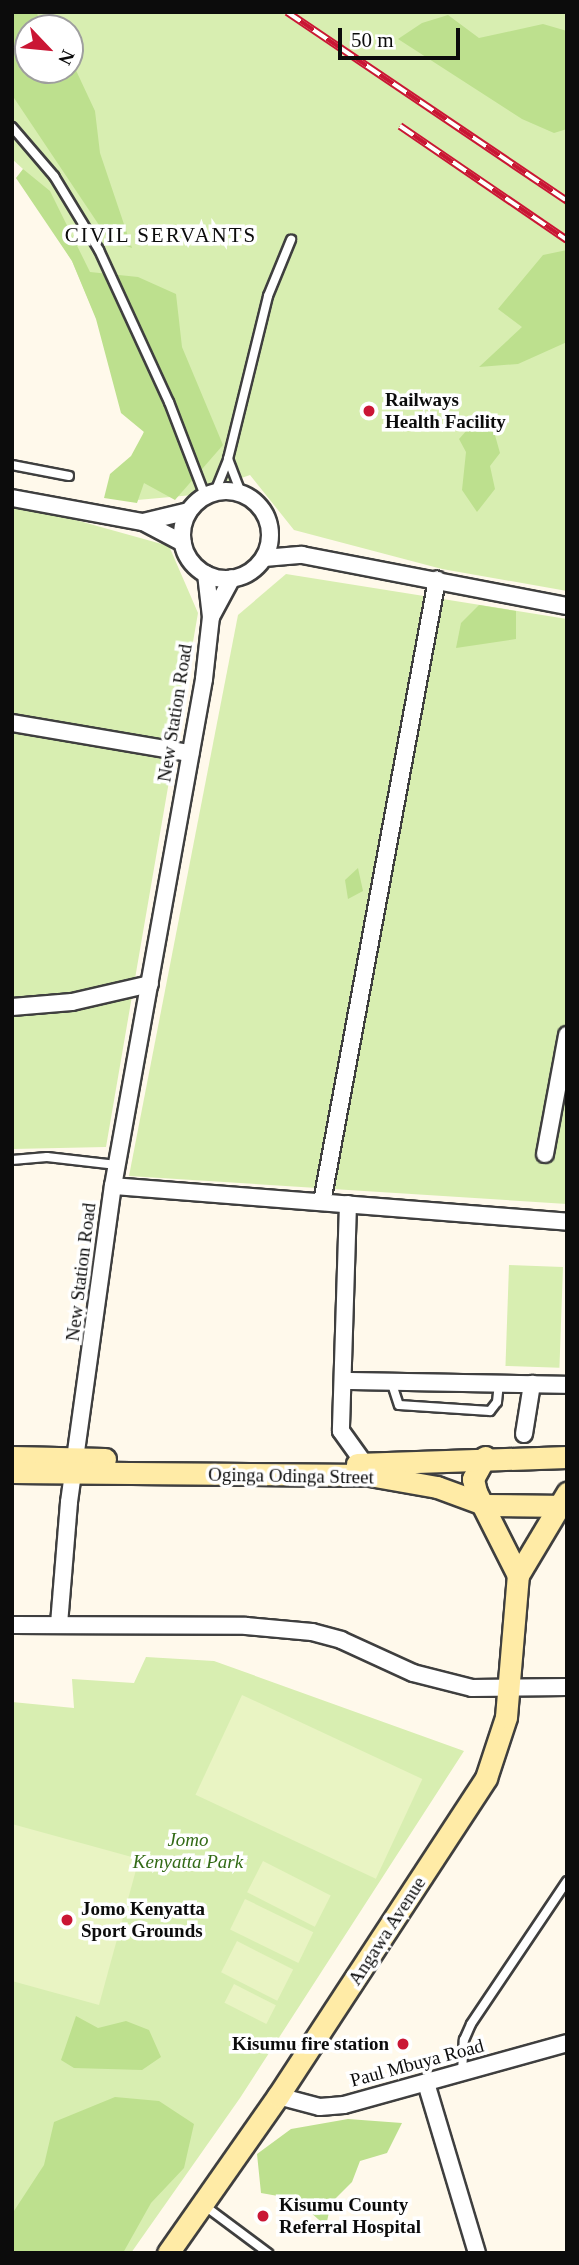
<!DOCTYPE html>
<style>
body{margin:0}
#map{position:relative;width:579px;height:2265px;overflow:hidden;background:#fff9eb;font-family:"Times New Roman",serif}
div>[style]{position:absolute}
.green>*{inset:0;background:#d8eeb1;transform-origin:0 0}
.forest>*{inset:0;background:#bde08e}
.pitch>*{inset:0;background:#e9f4c3;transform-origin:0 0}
.roads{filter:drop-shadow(2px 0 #3f3f3f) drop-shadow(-2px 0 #3f3f3f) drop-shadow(0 2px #3f3f3f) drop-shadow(0 -2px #3f3f3f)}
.lane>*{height:8px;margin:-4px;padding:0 4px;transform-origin:4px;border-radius:4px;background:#fff}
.street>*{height:16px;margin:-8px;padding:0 8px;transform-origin:8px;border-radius:8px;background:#fff}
.street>.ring{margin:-8px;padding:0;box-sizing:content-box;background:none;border:16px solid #fff;border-radius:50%}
.secondary>*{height:21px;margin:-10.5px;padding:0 10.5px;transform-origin:10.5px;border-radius:10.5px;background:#ffeba6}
.rail>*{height:8px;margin-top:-4px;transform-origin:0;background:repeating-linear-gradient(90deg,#fff 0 16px,#ca1634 0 32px);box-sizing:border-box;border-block:2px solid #ca1634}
.dots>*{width:19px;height:19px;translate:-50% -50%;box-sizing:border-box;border:4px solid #fff;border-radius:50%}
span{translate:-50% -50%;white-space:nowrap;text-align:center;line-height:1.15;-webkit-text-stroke:7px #fff;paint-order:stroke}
.poi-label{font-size:19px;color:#0c0c0c;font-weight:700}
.left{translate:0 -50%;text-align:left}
.right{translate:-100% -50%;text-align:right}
.street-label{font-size:19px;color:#0c0c0c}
.park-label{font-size:19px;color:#326a16;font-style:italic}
.neighbourhood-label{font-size:21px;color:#0c0c0c;letter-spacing:2px}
.frame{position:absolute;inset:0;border:14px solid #0c0c0c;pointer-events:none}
.north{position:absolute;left:14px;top:14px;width:70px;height:70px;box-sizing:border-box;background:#fff;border:2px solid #9e9e9e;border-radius:50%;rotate:116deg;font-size:19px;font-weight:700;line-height:28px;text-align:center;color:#0c0c0c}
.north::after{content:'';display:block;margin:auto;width:24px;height:32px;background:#ca1634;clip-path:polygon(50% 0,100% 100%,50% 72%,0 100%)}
.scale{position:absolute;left:338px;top:28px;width:122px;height:32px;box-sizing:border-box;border:4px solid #0c0c0c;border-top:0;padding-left:9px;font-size:21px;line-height:24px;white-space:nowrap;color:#0c0c0c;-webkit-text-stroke:5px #fff;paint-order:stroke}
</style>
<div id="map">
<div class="green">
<div style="clip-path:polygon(evenodd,12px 12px,567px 12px,567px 591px,442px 569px,294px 530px,250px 475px,193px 495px,126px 501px,144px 431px,72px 261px,34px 200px,23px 169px,12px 159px,12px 12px,28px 28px,70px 28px,70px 70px,28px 70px,28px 28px)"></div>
<div style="clip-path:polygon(12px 491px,72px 519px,169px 546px,198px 613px,106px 1147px,12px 1149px)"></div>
<div style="clip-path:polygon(286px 574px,567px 619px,567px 1204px,129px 1176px,238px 615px)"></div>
<div style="left:509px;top:1265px;width:54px;height:101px;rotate:2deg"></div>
<div style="clip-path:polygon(146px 1657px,214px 1661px,464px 1751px,240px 2098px,131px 2253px,12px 2253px,12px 1702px,74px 1708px,72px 1679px,134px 1683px)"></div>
</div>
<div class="forest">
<div style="clip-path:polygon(12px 12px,37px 12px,40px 28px,28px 28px,28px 70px,70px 70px,73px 64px,95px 111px,100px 153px,132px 248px,109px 240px,12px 95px)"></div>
<div style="clip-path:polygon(448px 15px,479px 38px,543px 24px,567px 31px,567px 129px,554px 133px,522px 119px,398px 39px,422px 23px)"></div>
<div style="clip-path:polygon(23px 169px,50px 191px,90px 272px,138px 277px,176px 294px,182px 347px,223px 445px,175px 500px,144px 483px,137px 503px,104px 498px,110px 474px,131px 456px,144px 432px,121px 413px,96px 319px,72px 261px,16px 178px)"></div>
<div style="clip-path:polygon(567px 250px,567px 342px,518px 364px,479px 367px,522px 327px,498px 309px,543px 255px)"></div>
<div style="clip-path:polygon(475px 421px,493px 428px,500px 453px,490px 466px,495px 489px,477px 512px,462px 490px,466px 452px,459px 439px)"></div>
<div style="clip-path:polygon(479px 605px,516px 611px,516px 639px,456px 648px,461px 623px)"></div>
<div style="clip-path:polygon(358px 868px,363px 891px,348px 899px,345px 880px)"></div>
<div style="clip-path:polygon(76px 2016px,98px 2028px,126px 2021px,149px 2030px,161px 2057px,142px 2070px,74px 2068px,61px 2060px)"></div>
<div style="clip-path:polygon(115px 2097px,159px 2101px,194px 2124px,184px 2168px,151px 2203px,123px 2253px,12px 2253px,12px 2214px,44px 2165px,54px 2122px)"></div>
<div style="clip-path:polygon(348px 2119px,402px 2123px,387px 2153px,360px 2161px,352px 2182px,331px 2203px,326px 2226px,295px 2199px,261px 2193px,257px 2154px,291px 2129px)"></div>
</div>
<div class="pitch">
<div style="left:242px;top:1695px;width:199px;height:110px;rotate:25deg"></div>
<div style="clip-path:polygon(12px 1824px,139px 1859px,99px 2005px,12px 1981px)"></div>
<div style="left:263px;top:1861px;width:76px;height:35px;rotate:27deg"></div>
<div style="left:245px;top:1899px;width:76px;height:34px;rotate:26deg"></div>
<div style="left:237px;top:1941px;width:63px;height:35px;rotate:27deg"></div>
<div style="left:234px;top:1984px;width:47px;height:21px;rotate:27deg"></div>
</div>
<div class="roads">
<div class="lane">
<div style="left:12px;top:127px;width:65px;rotate:49.4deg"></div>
<div style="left:54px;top:176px;width:87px;rotate:58.7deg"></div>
<div style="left:99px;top:250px;width:167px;rotate:65.3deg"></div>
<div style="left:169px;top:402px;width:101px;rotate:69deg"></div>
<div style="left:228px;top:459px;width:36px;rotate:69deg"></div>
<div style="left:12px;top:465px;width:58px;rotate:10.9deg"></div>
<div style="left:215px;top:492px;width:35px;rotate:-68deg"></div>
<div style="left:228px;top:459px;width:168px;rotate:-76.2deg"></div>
<div style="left:268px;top:296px;width:61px;rotate:-67.7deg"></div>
<div style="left:12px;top:1160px;width:35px;rotate:-5deg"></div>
<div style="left:47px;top:1157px;width:70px;rotate:6.5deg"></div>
<div style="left:391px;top:1381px;width:25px;rotate:72deg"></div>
<div style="left:399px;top:1405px;width:91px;rotate:3.8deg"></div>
<div style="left:490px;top:1411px;width:11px;rotate:-52deg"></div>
<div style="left:497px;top:1402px;width:19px;rotate:-84deg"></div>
<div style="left:462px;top:2073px;width:33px;rotate:-87deg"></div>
<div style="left:464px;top:2040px;width:17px;rotate:-66deg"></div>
<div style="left:471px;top:2024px;width:172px;rotate:-56.1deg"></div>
<div style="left:205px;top:2206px;width:79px;rotate:36.7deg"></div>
</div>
<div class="street">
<div class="ring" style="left:182px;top:491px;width:72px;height:72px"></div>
<div style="left:12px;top:498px;width:133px;rotate:10.4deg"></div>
<div style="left:143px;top:522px;width:45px;rotate:27.7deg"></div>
<div style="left:143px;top:522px;width:47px;rotate:-13.4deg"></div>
<div style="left:264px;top:558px;width:38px;rotate:-5deg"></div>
<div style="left:302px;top:555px;width:270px;rotate:10.9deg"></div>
<div style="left:211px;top:617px;width:44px;rotate:-61.7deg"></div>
<div style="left:12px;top:723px;width:181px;rotate:9.6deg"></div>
<div style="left:12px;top:1007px;width:60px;rotate:-4.8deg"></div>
<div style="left:72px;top:1002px;width:80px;rotate:-13deg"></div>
<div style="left:545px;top:1154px;width:121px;rotate:-79.5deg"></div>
<div style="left:113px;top:1186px;width:455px;rotate:4.5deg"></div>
<div style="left:322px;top:1202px;width:633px;rotate:-79.53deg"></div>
<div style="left:348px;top:1204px;width:227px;rotate:91.8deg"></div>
<div style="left:341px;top:1431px;width:48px;rotate:54.3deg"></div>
<div style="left:345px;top:1381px;width:222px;rotate:1deg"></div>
<div style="left:524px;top:1434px;width:51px;rotate:-80.9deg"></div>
<div style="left:59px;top:1624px;width:122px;rotate:-85.3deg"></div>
<div style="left:69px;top:1502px;width:319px;rotate:-82.1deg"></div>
<div style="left:113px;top:1186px;width:515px;rotate:-79.82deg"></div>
<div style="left:204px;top:679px;width:62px;rotate:-83.6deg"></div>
<div style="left:211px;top:617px;width:43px;rotate:-96.6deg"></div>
<div style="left:12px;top:1625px;width:234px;rotate:0.2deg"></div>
<div style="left:246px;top:1626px;width:66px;rotate:5.2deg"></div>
<div style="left:312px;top:1632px;width:30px;rotate:15deg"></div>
<div style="left:341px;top:1640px;width:79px;rotate:24.6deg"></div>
<div style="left:413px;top:1673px;width:61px;rotate:14.3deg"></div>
<div style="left:472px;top:1688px;width:95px;rotate:-0.6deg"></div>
<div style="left:426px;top:2083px;width:177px;rotate:73.3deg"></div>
<div style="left:278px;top:2096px;width:43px;rotate:14.7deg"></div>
<div style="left:320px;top:2107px;width:24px;rotate:-5deg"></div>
<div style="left:344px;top:2105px;width:231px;rotate:-15.5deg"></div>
</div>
<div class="secondary">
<div style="left:12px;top:1457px;width:93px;rotate:1.2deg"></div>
<div style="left:485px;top:1457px;width:25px;rotate:119deg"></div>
<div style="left:473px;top:1479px;width:13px;rotate:77deg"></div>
<div style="left:476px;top:1492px;width:93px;rotate:63.2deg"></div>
<div style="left:357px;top:1464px;width:210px;rotate:-1.9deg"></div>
<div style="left:12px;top:1472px;width:357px;rotate:0.5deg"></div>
<div style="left:369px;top:1475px;width:69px;rotate:10deg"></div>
<div style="left:437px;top:1487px;width:52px;rotate:20.2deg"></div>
<div style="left:486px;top:1505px;width:81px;rotate:0.7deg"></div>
<div style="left:168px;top:2253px;width:192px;rotate:-55deg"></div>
<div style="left:278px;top:2096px;width:380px;rotate:-56.8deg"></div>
<div style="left:486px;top:1778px;width:64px;rotate:-71.8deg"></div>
<div style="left:506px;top:1717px;width:143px;rotate:-85.2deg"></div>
<div style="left:518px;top:1575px;width:96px;rotate:-59.1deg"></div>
</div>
</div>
<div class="rail">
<div style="left:287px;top:12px;width:338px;rotate:34deg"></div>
<div style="left:400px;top:126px;width:202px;rotate:34.3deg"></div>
</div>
<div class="dots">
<div style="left:369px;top:411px;background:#ca1634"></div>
<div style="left:67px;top:1920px;background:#ca1634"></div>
<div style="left:403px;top:2044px;background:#ca1634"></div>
<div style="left:263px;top:2216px;background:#ca1634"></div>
</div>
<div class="poi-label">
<span class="left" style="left:385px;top:411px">Railways<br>Health Facility</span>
<span class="left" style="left:81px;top:1920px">Jomo Kenyatta<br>Sport Grounds</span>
<span class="right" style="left:389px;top:2044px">Kisumu fire station</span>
<span class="left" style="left:279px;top:2216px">Kisumu County<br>Referral Hospital</span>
</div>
<div class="street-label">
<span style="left:175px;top:713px;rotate:-81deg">New Station Road</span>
<span style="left:81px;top:1272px;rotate:-83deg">New Station Road</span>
<span style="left:291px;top:1476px;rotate:1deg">Oginga Odinga Street</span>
<span style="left:387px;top:1931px;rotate:-57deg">Angawa Avenue</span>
<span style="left:417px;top:2063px;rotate:-15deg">Paul Mbuya Road</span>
</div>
<div class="park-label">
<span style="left:188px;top:1851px">Jomo<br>Kenyatta Park</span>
</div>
<div class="neighbourhood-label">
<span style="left:161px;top:235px">CIVIL SERVANTS</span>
</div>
<div class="frame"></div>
<div class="north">N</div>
<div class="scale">50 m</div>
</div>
